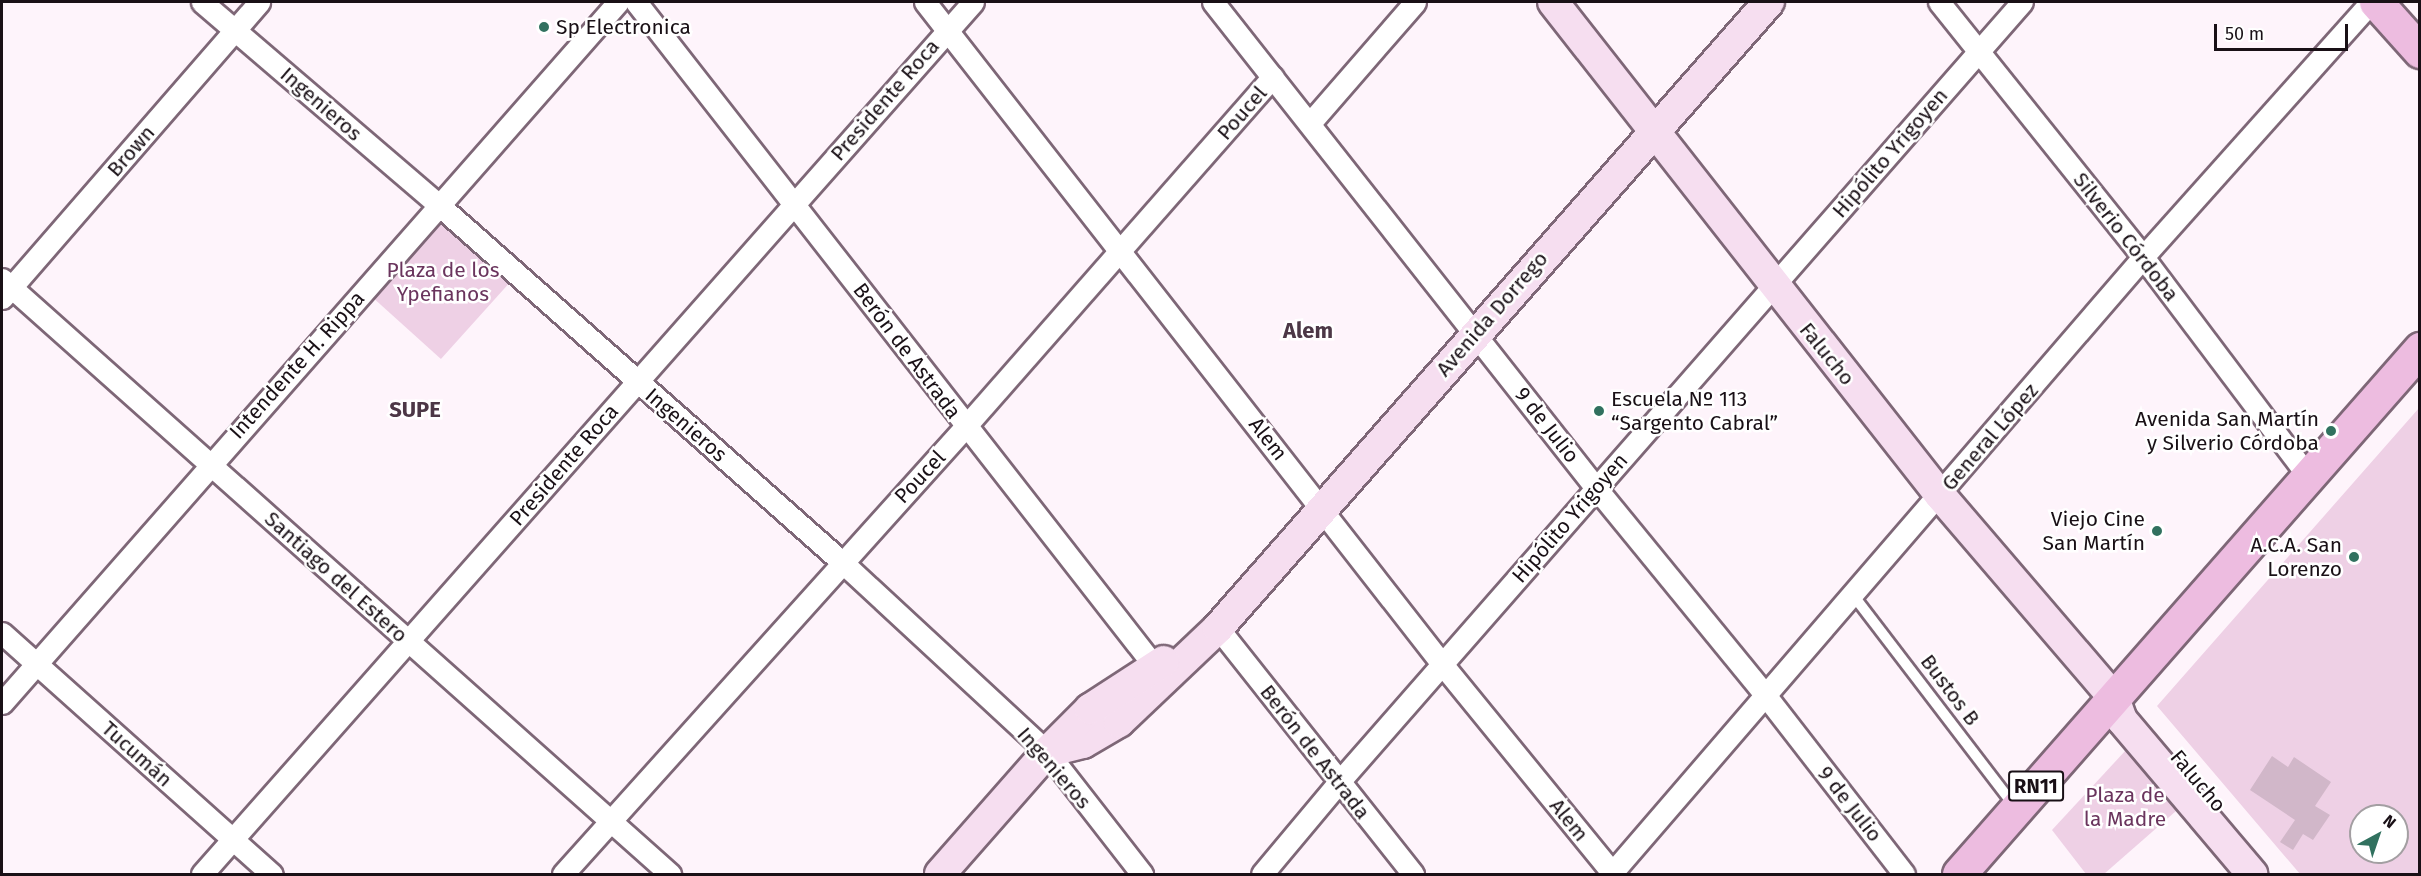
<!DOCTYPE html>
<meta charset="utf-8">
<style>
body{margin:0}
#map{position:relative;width:2421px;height:876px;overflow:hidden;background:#fef4fb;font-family:"Fira Sans",sans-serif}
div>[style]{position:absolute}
.green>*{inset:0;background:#eed0e5;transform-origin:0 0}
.building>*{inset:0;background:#d1b7c9}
.roads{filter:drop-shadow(2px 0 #7e6777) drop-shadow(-2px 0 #7e6777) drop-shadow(0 2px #7e6777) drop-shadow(0 -2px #7e6777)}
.lane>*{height:10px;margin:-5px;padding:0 5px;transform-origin:5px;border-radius:5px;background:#fff}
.street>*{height:21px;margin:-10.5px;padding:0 10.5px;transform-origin:10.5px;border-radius:10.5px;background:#fff}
.secondary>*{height:30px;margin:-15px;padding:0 15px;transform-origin:15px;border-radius:15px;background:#f6def0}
.primary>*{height:33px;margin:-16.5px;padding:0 16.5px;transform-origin:16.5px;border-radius:16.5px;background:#edbce0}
.dots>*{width:16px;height:16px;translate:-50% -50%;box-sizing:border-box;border:3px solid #fff;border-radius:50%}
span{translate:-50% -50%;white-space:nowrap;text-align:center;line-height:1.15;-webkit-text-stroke:5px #fff;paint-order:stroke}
.shield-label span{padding:2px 4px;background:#fff;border:2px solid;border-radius:4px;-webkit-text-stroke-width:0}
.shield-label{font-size:20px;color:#191016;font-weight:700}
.poi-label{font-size:21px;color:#191016}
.left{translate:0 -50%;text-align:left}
.right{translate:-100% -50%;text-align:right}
.street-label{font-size:21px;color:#191016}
.park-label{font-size:21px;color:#6a345d}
.neighbourhood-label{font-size:22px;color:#4c3746;font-weight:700}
.frame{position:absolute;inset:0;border:3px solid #191016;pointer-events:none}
.north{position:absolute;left:2349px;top:804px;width:60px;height:60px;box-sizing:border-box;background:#fff;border:2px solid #a39fa2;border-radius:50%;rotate:40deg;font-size:16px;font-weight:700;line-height:24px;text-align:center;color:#191016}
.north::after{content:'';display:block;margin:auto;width:21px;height:27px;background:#31715f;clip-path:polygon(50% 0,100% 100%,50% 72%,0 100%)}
.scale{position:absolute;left:2214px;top:24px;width:134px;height:27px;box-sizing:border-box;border:3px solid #191016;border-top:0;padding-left:8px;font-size:18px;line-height:21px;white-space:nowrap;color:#191016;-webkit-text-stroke:4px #fff;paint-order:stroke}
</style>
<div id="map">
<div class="green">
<div style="left:440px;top:206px;width:103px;height:113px;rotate:42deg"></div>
<div style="clip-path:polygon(evenodd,2419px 408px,2419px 874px,2300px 874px,2157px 706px,2419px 408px,2361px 816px,2397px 816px,2397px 852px,2361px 852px,2361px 816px)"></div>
<div style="clip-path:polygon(2126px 750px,2176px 811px,2104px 874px,2086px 874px,2052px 830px)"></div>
</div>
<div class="building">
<div style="clip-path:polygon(2272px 756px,2288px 767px,2294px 757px,2331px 782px,2315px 806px,2330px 815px,2313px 840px,2303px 834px,2293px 850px,2280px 842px,2295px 820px,2250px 790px)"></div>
</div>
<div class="roads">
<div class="lane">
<div style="left:1853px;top:595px;width:267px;rotate:52.6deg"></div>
</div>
<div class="street">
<div style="left:202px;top:2px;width:313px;rotate:40.6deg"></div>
<div style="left:440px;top:206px;width:537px;rotate:41.53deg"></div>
<div style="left:842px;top:562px;width:280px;rotate:42.8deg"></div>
<div style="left:1047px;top:752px;width:155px;rotate:52.1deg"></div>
<div style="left:636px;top:2px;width:844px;rotate:52.03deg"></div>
<div style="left:1155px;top:667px;width:13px;rotate:117deg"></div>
<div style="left:925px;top:2px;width:840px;rotate:52.01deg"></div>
<div style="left:1442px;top:664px;width:271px;rotate:50.8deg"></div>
<div style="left:1213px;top:2px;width:619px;rotate:51.76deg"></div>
<div style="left:1596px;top:488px;width:269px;rotate:50.7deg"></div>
<div style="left:1766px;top:696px;width:225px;rotate:52.2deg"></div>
<div style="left:1939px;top:2px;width:327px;rotate:51.3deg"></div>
<div style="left:2143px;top:257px;width:274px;rotate:53deg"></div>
<div style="left:1310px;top:123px;width:160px;rotate:-49deg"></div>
<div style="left:2px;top:279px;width:895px;rotate:41.69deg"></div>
<div style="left:2px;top:298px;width:392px;rotate:-49deg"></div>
<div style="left:1218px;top:628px;width:314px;rotate:51.6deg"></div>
<div style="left:2px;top:633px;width:362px;rotate:41.8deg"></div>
<div style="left:2px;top:703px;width:933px;rotate:-48.69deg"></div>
<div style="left:202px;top:874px;width:1164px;rotate:-48.52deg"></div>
<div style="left:563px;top:874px;width:601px;rotate:-48.03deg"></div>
<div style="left:965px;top:427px;width:466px;rotate:-48.7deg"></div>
<div style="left:1262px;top:874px;width:119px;rotate:-50.1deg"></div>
<div style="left:1338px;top:783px;width:1038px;rotate:-48.79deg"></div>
<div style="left:1611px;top:874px;width:815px;rotate:-49.23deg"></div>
<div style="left:2143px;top:257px;width:342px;rotate:-48.2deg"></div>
</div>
<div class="secondary">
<div style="left:1553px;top:2px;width:627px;rotate:51.87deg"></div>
<div style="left:1940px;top:495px;width:267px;rotate:49.4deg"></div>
<div style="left:2114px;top:698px;width:23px;rotate:70deg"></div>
<div style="left:2122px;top:720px;width:202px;rotate:49.8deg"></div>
<div style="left:1047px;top:752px;width:37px;rotate:-14deg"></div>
<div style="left:1083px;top:743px;width:42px;rotate:-30.3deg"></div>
<div style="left:1119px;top:722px;width:137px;rotate:-43.5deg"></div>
<div style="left:1218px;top:628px;width:834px;rotate:-48.65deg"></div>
<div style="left:940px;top:874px;width:162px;rotate:-48.7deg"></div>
<div style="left:1047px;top:752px;width:61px;rotate:-45deg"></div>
<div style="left:1090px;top:709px;width:88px;rotate:-33deg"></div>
</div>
<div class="primary">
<div style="left:2376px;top:2px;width:66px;rotate:48.1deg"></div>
<div style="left:1959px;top:874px;width:699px;rotate:-48.71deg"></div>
</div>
</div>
<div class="dots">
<div style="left:544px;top:27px;background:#31715f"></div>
<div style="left:1599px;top:411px;background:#31715f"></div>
<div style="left:2331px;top:431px;background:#31715f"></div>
<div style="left:2157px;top:531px;background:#31715f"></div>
<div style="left:2354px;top:557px;background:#31715f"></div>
</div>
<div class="shield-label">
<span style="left:2036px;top:786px">RN11</span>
</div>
<div class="poi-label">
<span class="left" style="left:556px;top:27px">Sp Electronica</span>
<span class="left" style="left:1611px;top:411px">Escuela Nº 113<br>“Sargento Cabral”</span>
<span class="right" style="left:2319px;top:431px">Avenida San Martín<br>y Silverio Córdoba</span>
<span class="right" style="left:2145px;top:531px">Viejo Cine<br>San Martín</span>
<span class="right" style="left:2342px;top:557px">A.C.A. San<br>Lorenzo</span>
</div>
<div class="street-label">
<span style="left:885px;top:100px;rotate:-49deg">Presidente Roca</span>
<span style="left:321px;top:104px;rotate:41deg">Ingenieros</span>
<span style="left:1242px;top:113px;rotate:-49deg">Poucel</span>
<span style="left:131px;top:151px;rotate:-49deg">Brown</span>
<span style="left:1890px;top:153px;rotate:-49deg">Hipólito Yrigoyen</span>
<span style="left:2126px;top:237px;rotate:52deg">Silverio Córdoba</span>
<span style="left:1492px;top:314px;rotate:-49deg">Avenida Dorrego</span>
<span style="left:907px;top:351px;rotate:53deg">Berón de Astrada</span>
<span style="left:1827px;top:354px;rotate:51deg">Falucho</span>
<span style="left:297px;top:365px;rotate:-48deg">Intendente H. Rippa</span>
<span style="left:686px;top:425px;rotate:41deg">Ingenieros</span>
<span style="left:1547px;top:425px;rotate:52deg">9 de Julio</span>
<span style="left:1990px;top:437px;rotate:-49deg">General López</span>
<span style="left:1268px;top:439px;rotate:52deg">Alem</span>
<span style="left:564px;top:465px;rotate:-49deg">Presidente Roca</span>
<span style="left:920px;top:477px;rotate:-47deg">Poucel</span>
<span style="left:1570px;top:518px;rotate:-49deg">Hipólito Yrigoyen</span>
<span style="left:336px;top:577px;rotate:42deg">Santiago del Estero</span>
<span style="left:1950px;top:690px;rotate:53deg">Bustos B</span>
<span style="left:1315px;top:752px;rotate:52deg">Berón de Astrada</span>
<span style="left:137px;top:754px;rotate:42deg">Tucumán</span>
<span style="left:1054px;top:768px;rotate:49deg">Ingenieros</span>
<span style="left:2198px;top:781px;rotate:50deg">Falucho</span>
<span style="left:1850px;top:804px;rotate:52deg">9 de Julio</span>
<span style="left:1569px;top:820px;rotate:51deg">Alem</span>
</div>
<div class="park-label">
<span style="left:443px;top:282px">Plaza de los<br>Ypefianos</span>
<span style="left:2125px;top:807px">Plaza de<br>la Madre</span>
</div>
<div class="neighbourhood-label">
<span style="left:1308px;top:331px">Alem</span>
<span style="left:415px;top:410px">SUPE</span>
</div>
<div class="frame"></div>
<div class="north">N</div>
<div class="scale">50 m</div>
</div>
